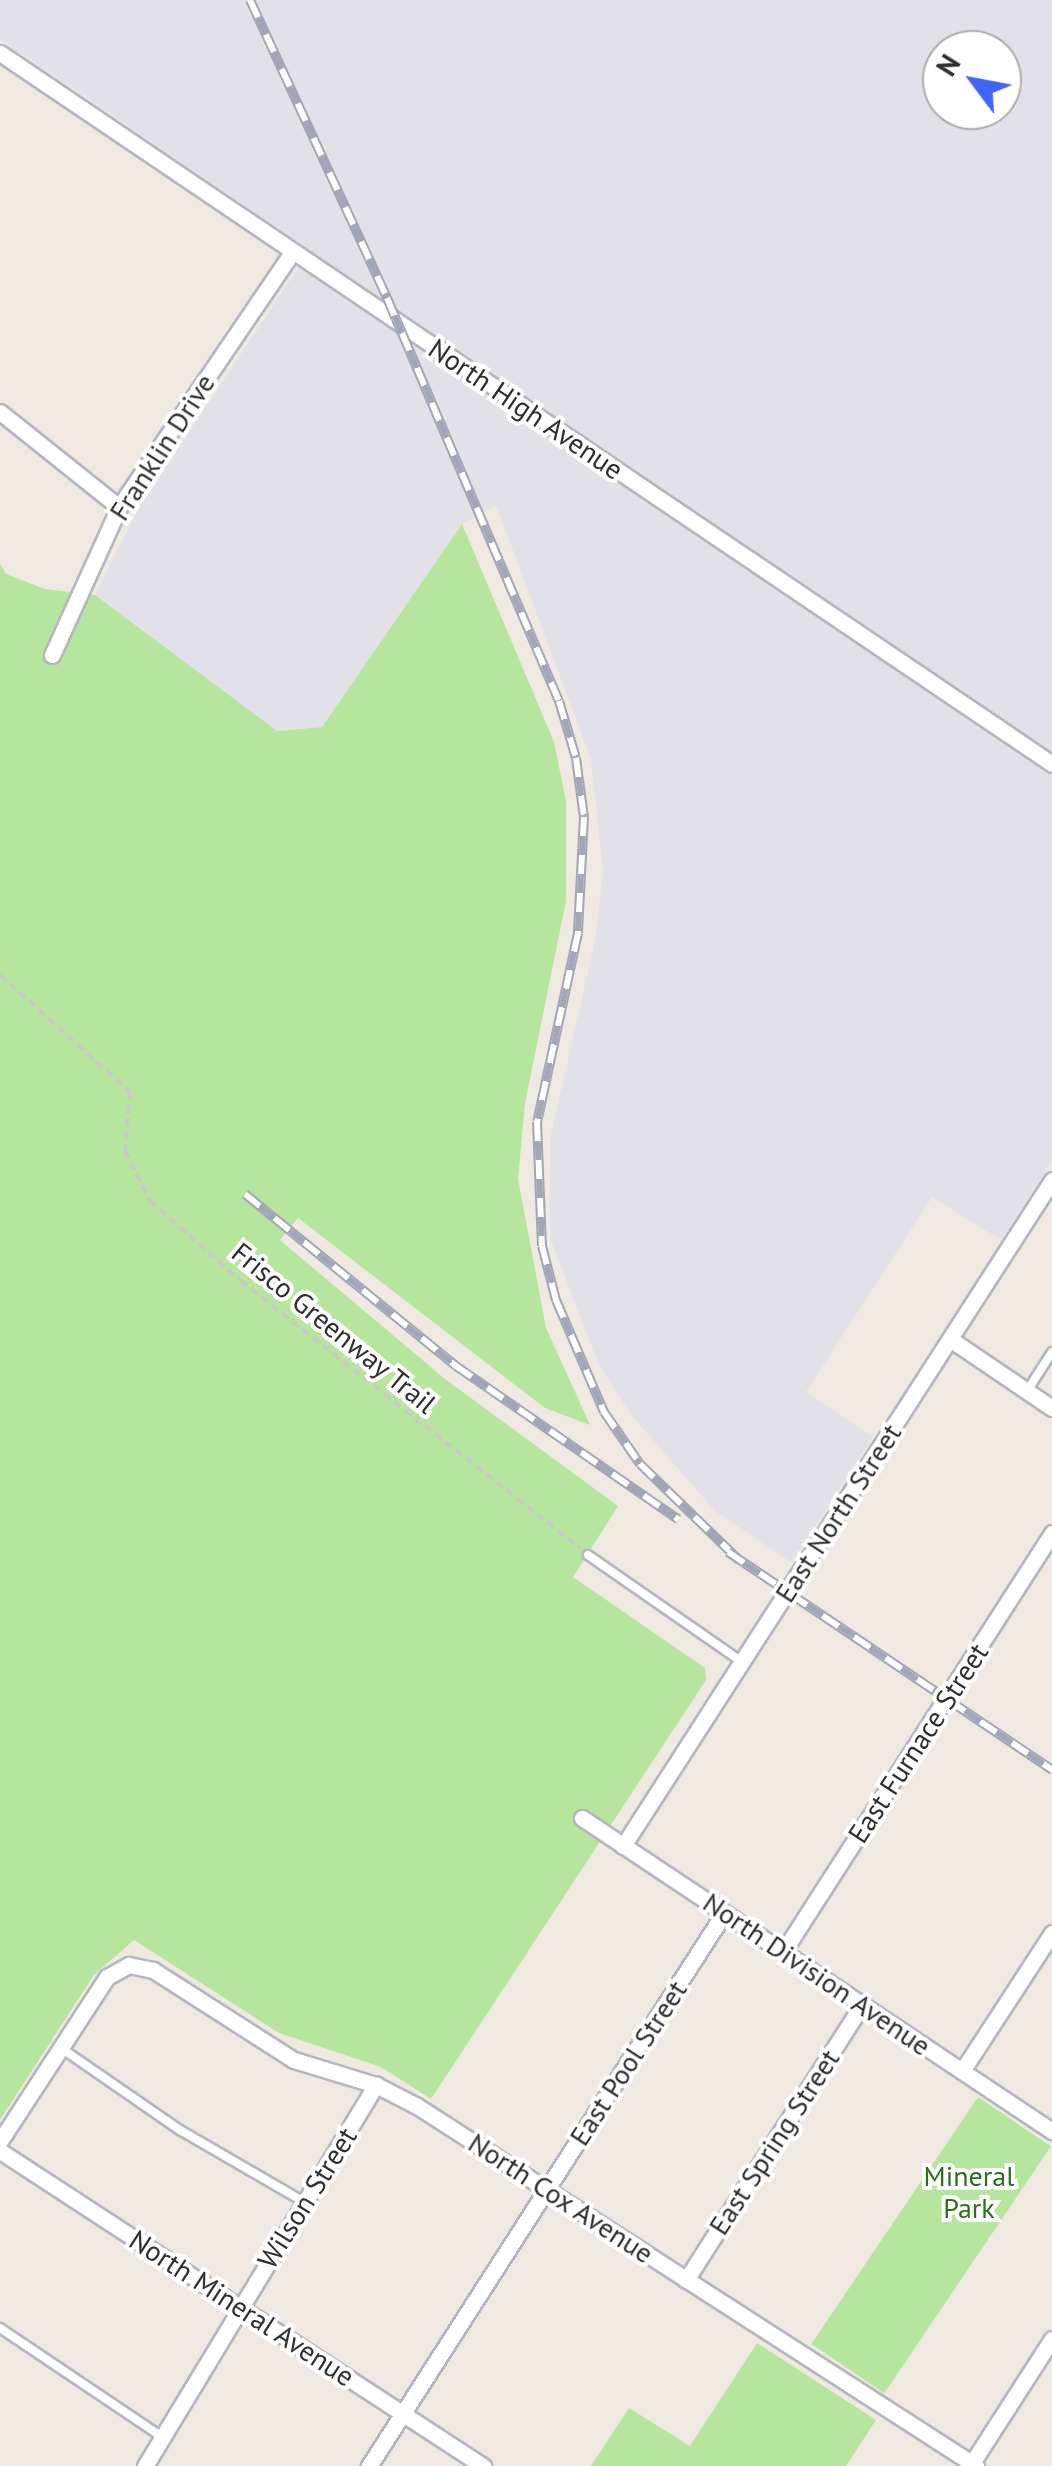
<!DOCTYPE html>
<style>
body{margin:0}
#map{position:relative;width:1052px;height:2466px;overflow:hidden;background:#efe9e1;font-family:"PT Sans",sans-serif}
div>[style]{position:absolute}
.industrial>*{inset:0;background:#e3e1e8}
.green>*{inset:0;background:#b6e59e;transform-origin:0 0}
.path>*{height:4px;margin-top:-2px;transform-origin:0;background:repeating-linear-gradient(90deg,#c9c9c9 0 8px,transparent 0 13px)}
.roads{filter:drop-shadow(2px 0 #b4b7c1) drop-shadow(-2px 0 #b4b7c1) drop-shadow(0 2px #b4b7c1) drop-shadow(0 -2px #b4b7c1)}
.service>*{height:8px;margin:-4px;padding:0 4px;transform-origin:4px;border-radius:4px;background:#fff}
.minor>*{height:15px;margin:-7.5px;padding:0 7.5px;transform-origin:7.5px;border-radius:7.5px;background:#fff}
.rail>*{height:10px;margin-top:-5px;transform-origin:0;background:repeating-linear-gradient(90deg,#fff 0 19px,#a3a6b8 0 38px);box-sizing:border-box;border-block:2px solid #a3a6b8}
span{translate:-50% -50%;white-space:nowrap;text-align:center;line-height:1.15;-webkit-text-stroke:8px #fff;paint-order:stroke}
.street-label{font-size:28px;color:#2e2e2e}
.park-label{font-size:28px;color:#2c6e1b}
.north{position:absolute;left:922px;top:30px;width:100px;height:100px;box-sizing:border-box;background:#fff;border:2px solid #ababab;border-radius:50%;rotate:302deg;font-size:28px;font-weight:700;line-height:40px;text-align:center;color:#2e2e2e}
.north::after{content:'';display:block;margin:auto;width:35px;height:45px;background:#4264fb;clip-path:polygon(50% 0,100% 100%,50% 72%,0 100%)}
</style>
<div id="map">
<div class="industrial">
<div style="clip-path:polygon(evenodd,0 0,1052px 0,1052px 1161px,1001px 1240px,932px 1197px,806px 1392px,873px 1437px,792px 1563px,715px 1511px,632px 1416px,599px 1365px,550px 1238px,550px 1139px,595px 941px,603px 871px,591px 759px,496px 505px,462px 524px,322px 727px,277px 731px,95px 595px,141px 504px,310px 250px,0 39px,0 0,942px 50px,1002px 50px,1002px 110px,942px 110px,942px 50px)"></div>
</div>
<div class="green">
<div style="clip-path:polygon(462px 524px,554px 742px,566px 801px,566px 901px,525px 1103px,518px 1179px,546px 1328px,590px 1425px,545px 1408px,298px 1218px,280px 1240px,445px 1379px,618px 1506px,573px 1577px,705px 1668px,706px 1680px,431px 2099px,381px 2067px,279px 2033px,134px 1940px,94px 1975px,0 2120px,0 564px,6px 574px,45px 589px,95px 595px,277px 731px,322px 727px)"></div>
<div style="left:978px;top:2097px;width:88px;height:298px;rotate:34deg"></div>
<div style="clip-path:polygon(757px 2343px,876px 2420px,846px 2466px,591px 2466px,629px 2408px,690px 2446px)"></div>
</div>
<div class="path">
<div style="left:0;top:975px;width:175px;rotate:42deg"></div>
<div style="left:130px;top:1092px;width:59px;rotate:94.8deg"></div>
<div style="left:125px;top:1151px;width:56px;rotate:63.4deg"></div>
<div style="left:150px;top:1201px;width:121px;rotate:41.3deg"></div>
<div style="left:241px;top:1281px;width:433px;rotate:38.2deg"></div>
</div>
<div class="roads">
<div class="service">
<div style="left:1027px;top:1391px;width:46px;rotate:-57.3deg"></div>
<div style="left:588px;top:1555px;width:188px;rotate:34.8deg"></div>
<div style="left:61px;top:2048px;width:145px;rotate:34.6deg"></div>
<div style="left:180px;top:2130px;width:143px;rotate:30.1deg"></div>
<div style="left:0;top:2328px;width:195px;rotate:33.9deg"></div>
</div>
<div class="minor">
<div style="left:0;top:53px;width:1270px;rotate:34.05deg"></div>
<div style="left:0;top:412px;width:152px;rotate:38.6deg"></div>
<div style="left:52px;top:655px;width:162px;rotate:-65.6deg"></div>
<div style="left:119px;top:507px;width:308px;rotate:-55.8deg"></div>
<div style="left:950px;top:1339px;width:123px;rotate:34.1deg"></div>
<div style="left:582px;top:1818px;width:565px;rotate:33.66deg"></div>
<div style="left:623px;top:1846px;width:792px;rotate:-57.21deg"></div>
<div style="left:783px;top:1952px;width:498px;rotate:-57.3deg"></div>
<div style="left:962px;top:2071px;width:165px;rotate:-56.9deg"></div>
<div style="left:0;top:2141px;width:196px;rotate:-56.9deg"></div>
<div style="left:107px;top:1977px;width:25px;rotate:-29deg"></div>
<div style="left:129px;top:1965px;width:25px;rotate:12deg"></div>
<div style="left:153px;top:1970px;width:167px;rotate:32.6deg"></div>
<div style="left:294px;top:2060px;width:86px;rotate:17deg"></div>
<div style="left:376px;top:2085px;width:46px;rotate:27.1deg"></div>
<div style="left:417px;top:2106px;width:665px;rotate:32.78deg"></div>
<div style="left:0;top:2151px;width:577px;rotate:33.11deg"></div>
<div style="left:686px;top:2280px;width:326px;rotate:-57.4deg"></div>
<div style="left:145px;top:2466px;width:446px;rotate:-58.8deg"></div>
<div style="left:369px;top:2466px;width:657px;rotate:-57.3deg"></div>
<div style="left:970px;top:2466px;width:151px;rotate:-57.2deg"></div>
</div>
</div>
<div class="rail">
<div style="left:250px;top:0;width:328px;rotate:65.3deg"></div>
<div style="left:387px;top:298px;width:438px;rotate:66.9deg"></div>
<div style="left:559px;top:701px;width:59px;rotate:73.4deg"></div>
<div style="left:576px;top:758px;width:60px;rotate:82.3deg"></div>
<div style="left:584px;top:817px;width:116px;rotate:93deg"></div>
<div style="left:578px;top:933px;width:193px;rotate:102.2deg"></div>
<div style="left:537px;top:1122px;width:124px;rotate:87.7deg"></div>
<div style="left:542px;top:1246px;width:56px;rotate:75.5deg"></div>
<div style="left:556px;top:1300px;width:122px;rotate:66.8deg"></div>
<div style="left:604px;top:1412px;width:63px;rotate:55.3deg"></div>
<div style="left:640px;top:1464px;width:138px;rotate:44.1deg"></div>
<div style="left:245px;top:1194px;width:272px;rotate:39.2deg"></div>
<div style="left:456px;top:1366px;width:270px;rotate:34.6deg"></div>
<div style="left:728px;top:1552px;width:391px;rotate:33.9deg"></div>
</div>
<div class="street-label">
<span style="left:526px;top:409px;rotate:34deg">North High Avenue</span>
<span style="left:162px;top:447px;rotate:-57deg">Franklin Drive</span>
<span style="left:334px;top:1328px;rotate:39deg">Frisco Greenway Trail</span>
<span style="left:838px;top:1513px;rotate:-57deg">East North Street</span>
<span style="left:918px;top:1743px;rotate:-57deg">East Furnace Street</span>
<span style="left:817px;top:1974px;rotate:34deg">North Division Avenue</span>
<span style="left:628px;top:2063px;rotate:-57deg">East Pool Street</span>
<span style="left:774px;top:2142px;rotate:-57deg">East Spring Street</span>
<span style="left:307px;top:2198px;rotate:-58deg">Wilson Street</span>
<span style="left:561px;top:2198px;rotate:33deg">North Cox Avenue</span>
<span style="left:242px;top:2308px;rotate:33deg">North Mineral Avenue</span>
</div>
<div class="park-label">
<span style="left:969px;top:2192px">Mineral<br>Park</span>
</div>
<div class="north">N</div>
</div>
